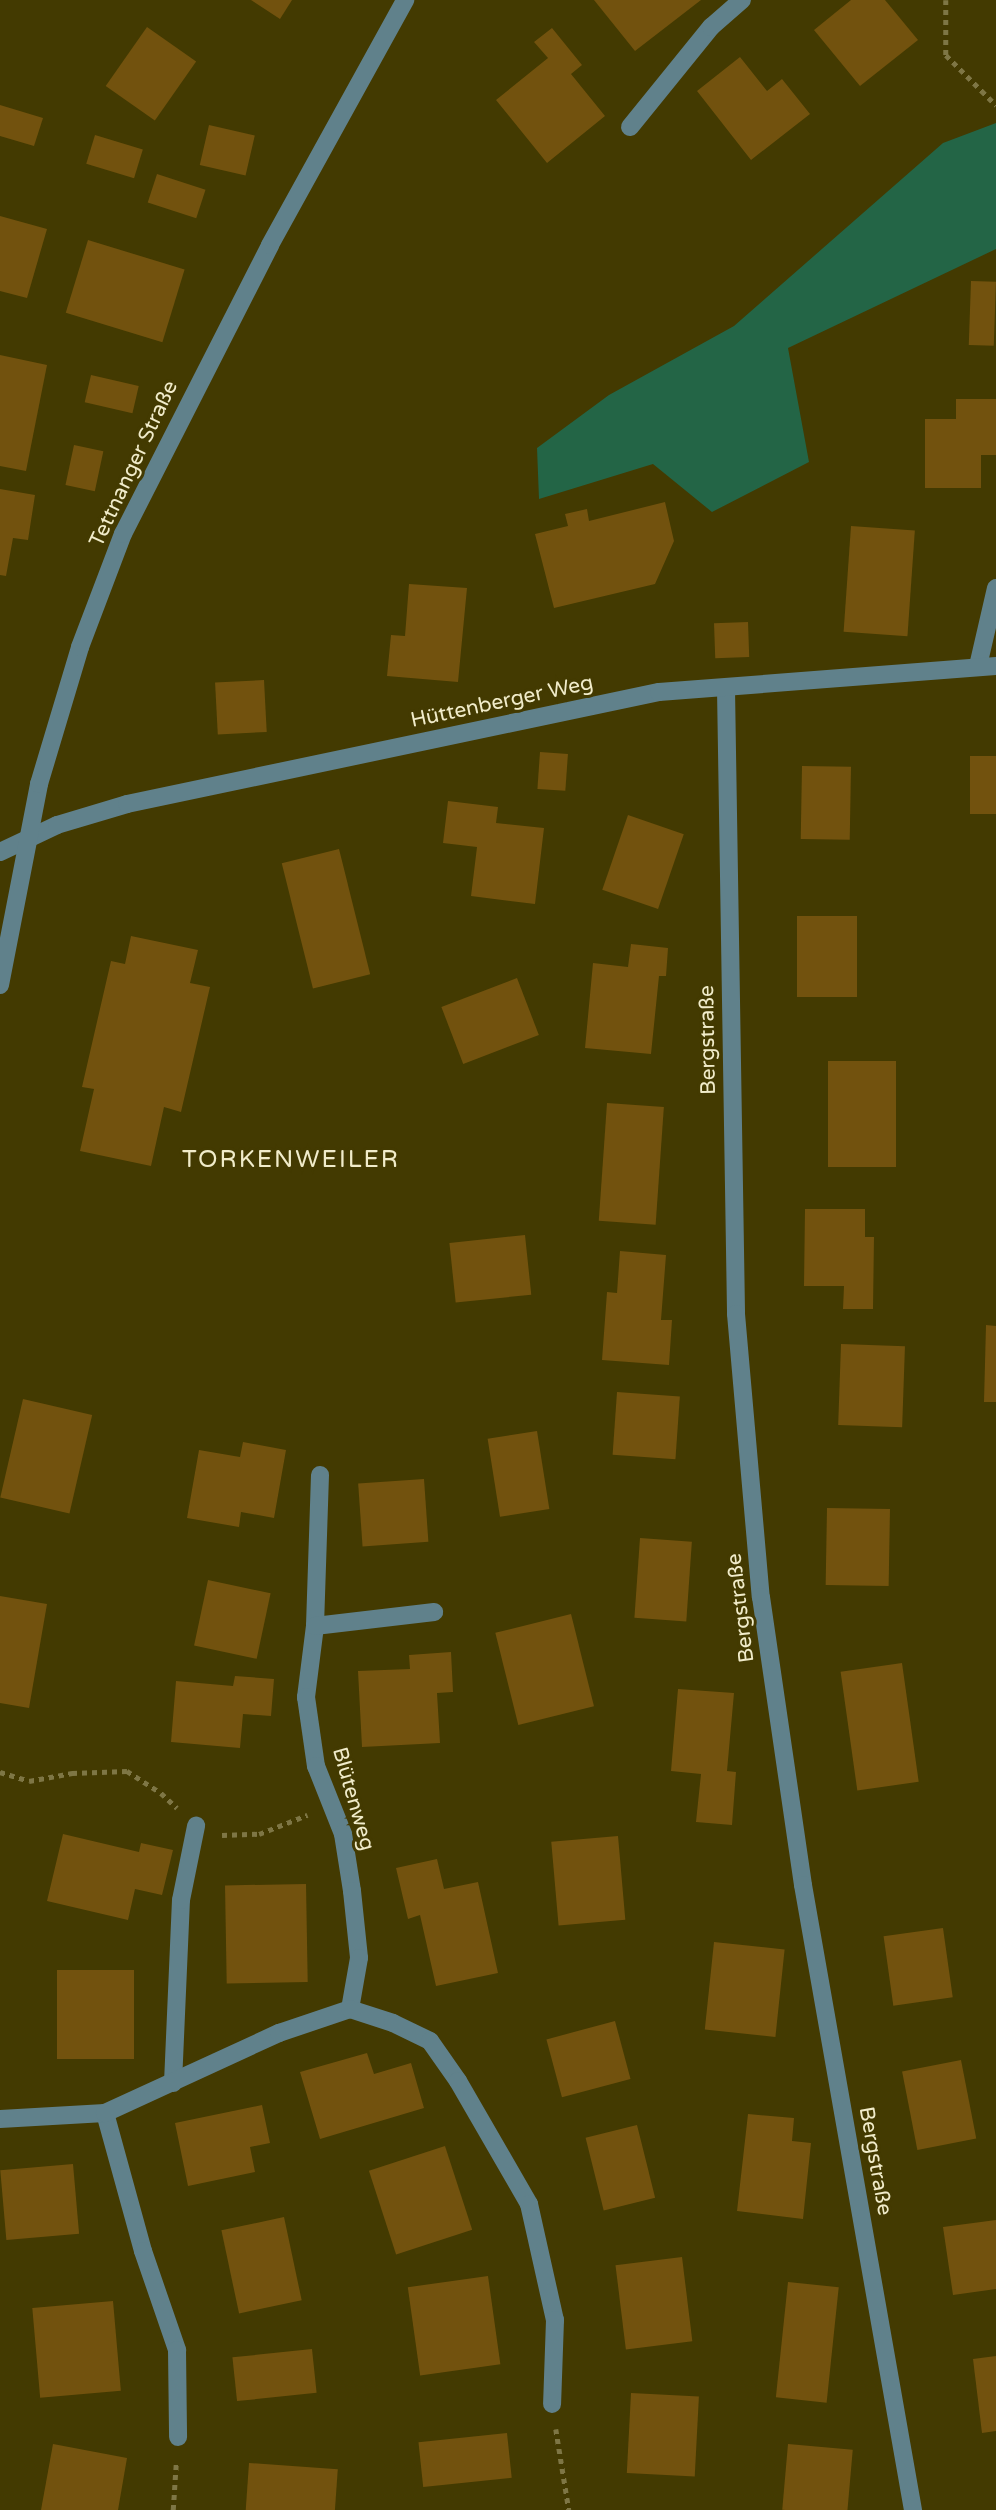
<!DOCTYPE html>
<meta charset="utf-8">
<style>
body{margin:0}
#map{position:relative;width:996px;height:2510px;overflow:hidden;background:#433a01;font-family:"Varela Round",sans-serif}
div>[style]{position:absolute}
.green>*{inset:0;background:#236546}
.building>*{inset:0;background:#72520e;transform-origin:0 0}
.path>*{height:4.5px;margin-top:-2.25px;transform-origin:0;background:repeating-linear-gradient(90deg,#7e7645 0 5px,transparent 0 10px)}
.minor>*{height:18px;margin:-9px;padding:0 9px;transform-origin:9px;border-radius:9px;background:#60818b}
span{translate:-50% -50%;white-space:nowrap;text-align:center;line-height:1.15;-webkit-text-stroke:6px #433a01;paint-order:stroke}
.street-label{font-size:21px;color:#f1ecca}
.quarter-label{font-size:24px;color:#f1ecca;letter-spacing:2px}
</style>
<div id="map">
<div class="green">
<div style="clip-path:polygon(996px 123px,996px 249px,788px 348px,809px 462px,712px 512px,653px 464px,539px 499px,537px 448px,609px 395px,734px 326px,943px 143px)"></div>
</div>
<div class="building">
<div style="clip-path:polygon(251px 0,292px 0,280px 19px)"></div>
<div style="clip-path:polygon(594px 0,701px 0,635px 51px)"></div>
<div style="clip-path:polygon(851px 0,885px 0,918px 40px,860px 86px,814px 30px)"></div>
<div style="left:147px;top:27px;width:60px;height:72px;rotate:35deg"></div>
<div style="clip-path:polygon(552px 28px,582px 65px,571px 74px,605px 116px,547px 163px,496px 100px,548px 58px,534px 42px)"></div>
<div style="clip-path:polygon(740px 57px,767px 91px,782px 79px,810px 114px,751px 160px,697px 91px)"></div>
<div style="clip-path:polygon(0 105px,43px 118px,34px 146px,0 136px)"></div>
<div style="left:209px;top:125px;width:47px;height:41px;rotate:13deg"></div>
<div style="left:95px;top:135px;width:50px;height:30px;rotate:17deg"></div>
<div style="left:157px;top:174px;width:51px;height:30px;rotate:18deg"></div>
<div style="clip-path:polygon(0 216px,47px 229px,27px 298px,0 291px)"></div>
<div style="left:88px;top:240px;width:101px;height:76px;rotate:17deg"></div>
<div style="left:971px;top:281px;width:25px;height:64px;rotate:2deg"></div>
<div style="clip-path:polygon(0 355px,47px 365px,26px 471px,0 466px)"></div>
<div style="left:91px;top:375px;width:49px;height:28px;rotate:13deg"></div>
<div style="clip-path:polygon(956px 399px,996px 399px,996px 455px,981px 455px,981px 488px,925px 488px,925px 419px,956px 419px)"></div>
<div style="left:74px;top:445px;width:30px;height:41px;rotate:12deg"></div>
<div style="clip-path:polygon(0 489px,35px 495px,28px 540px,13px 538px,6px 576px,0 575px)"></div>
<div style="clip-path:polygon(665px 502px,674px 541px,655px 584px,554px 608px,535px 534px,568px 526px,565px 514px,587px 509px,589px 521px)"></div>
<div style="left:851px;top:526px;width:64px;height:106px;rotate:4deg"></div>
<div style="clip-path:polygon(409px 584px,467px 588px,458px 682px,387px 676px,391px 635px,405px 636px)"></div>
<div style="left:748px;top:622px;width:35px;height:34px;rotate:88deg"></div>
<div style="left:264px;top:680px;width:52px;height:49px;rotate:87deg"></div>
<div style="left:540px;top:752px;width:28px;height:37px;rotate:4deg"></div>
<div style="left:970px;top:756px;width:26px;height:58px"></div>
<div style="left:802px;top:766px;width:49px;height:73px;rotate:1deg"></div>
<div style="clip-path:polygon(448px 801px,498px 807px,496px 823px,544px 828px,535px 904px,471px 896px,477px 847px,443px 843px)"></div>
<div style="left:628px;top:815px;width:59px;height:79px;rotate:19deg"></div>
<div style="left:339px;top:849px;width:129px;height:59px;rotate:76deg"></div>
<div style="left:797px;top:916px;width:60px;height:81px"></div>
<div style="clip-path:polygon(131px 936px,198px 950px,190px 983px,210px 987px,181px 1112px,164px 1107px,151px 1166px,80px 1151px,94px 1089px,82px 1087px,111px 961px,125px 964px)"></div>
<div style="clip-path:polygon(631px 944px,668px 948px,666px 976px,659px 976px,651px 1054px,585px 1048px,593px 963px,628px 967px)"></div>
<div style="left:517px;top:978px;width:61px;height:81px;rotate:69deg"></div>
<div style="left:828px;top:1061px;width:68px;height:106px"></div>
<div style="left:607px;top:1103px;width:57px;height:118px;rotate:4deg"></div>
<div style="clip-path:polygon(805px 1209px,865px 1209px,865px 1237px,874px 1237px,873px 1309px,843px 1309px,844px 1286px,804px 1286px)"></div>
<div style="left:525px;top:1235px;width:60px;height:76px;rotate:84deg"></div>
<div style="clip-path:polygon(620px 1251px,666px 1255px,661px 1320px,672px 1320px,669px 1365px,602px 1360px,607px 1292px,617px 1293px)"></div>
<div style="clip-path:polygon(986px 1325px,996px 1326px,996px 1402px,984px 1402px)"></div>
<div style="left:841px;top:1344px;width:64px;height:81px;rotate:2deg"></div>
<div style="left:617px;top:1392px;width:63px;height:63px;rotate:4deg"></div>
<div style="left:23px;top:1399px;width:71px;height:101px;rotate:13deg"></div>
<div style="left:537px;top:1431px;width:79px;height:50px;rotate:81deg"></div>
<div style="clip-path:polygon(243px 1442px,286px 1450px,274px 1518px,241px 1512px,239px 1527px,187px 1518px,199px 1450px,240px 1457px)"></div>
<div style="left:424px;top:1479px;width:63px;height:66px;rotate:86deg"></div>
<div style="left:827px;top:1508px;width:63px;height:77px;rotate:1deg"></div>
<div style="left:640px;top:1538px;width:52px;height:80px;rotate:4deg"></div>
<div style="left:208px;top:1580px;width:64px;height:67px;rotate:12deg"></div>
<div style="clip-path:polygon(0 1596px,47px 1604px,29px 1708px,0 1703px)"></div>
<div style="left:571px;top:1614px;width:95px;height:78px;rotate:76deg"></div>
<div style="clip-path:polygon(451px 1652px,453px 1692px,437px 1693px,440px 1743px,362px 1747px,358px 1671px,410px 1669px,409px 1655px)"></div>
<div style="left:902px;top:1663px;width:120px;height:62px;rotate:82deg"></div>
<div style="clip-path:polygon(235px 1676px,274px 1679px,271px 1716px,243px 1714px,240px 1748px,171px 1742px,176px 1681px,233px 1686px)"></div>
<div style="clip-path:polygon(678px 1689px,734px 1693px,727px 1771px,736px 1772px,732px 1825px,696px 1822px,701px 1774px,671px 1771px)"></div>
<div style="clip-path:polygon(63px 1834px,139px 1852px,141px 1843px,173px 1850px,162px 1895px,135px 1889px,128px 1920px,47px 1901px)"></div>
<div style="left:618px;top:1836px;width:84px;height:67px;rotate:85deg"></div>
<div style="clip-path:polygon(437px 1859px,444px 1889px,478px 1882px,498px 1973px,436px 1986px,420px 1915px,408px 1919px,396px 1868px)"></div>
<div style="left:306px;top:1884px;width:98px;height:81px;rotate:89deg"></div>
<div style="left:943px;top:1928px;width:70px;height:60px;rotate:82deg"></div>
<div style="left:714px;top:1942px;width:71px;height:88px;rotate:6deg"></div>
<div style="left:57px;top:1970px;width:77px;height:89px"></div>
<div style="left:615px;top:2021px;width:60px;height:71px;rotate:75deg"></div>
<div style="clip-path:polygon(367px 2053px,374px 2074px,411px 2063px,424px 2108px,320px 2139px,300px 2072px)"></div>
<div style="left:961px;top:2060px;width:80px;height:60px;rotate:79deg"></div>
<div style="clip-path:polygon(262px 2105px,270px 2143px,250px 2147px,255px 2172px,188px 2186px,175px 2123px)"></div>
<div style="clip-path:polygon(748px 2114px,794px 2118px,792px 2141px,811px 2143px,803px 2219px,737px 2211px)"></div>
<div style="left:637px;top:2125px;width:75px;height:53px;rotate:76deg"></div>
<div style="left:445px;top:2146px;width:88px;height:80px;rotate:72deg"></div>
<div style="left:73px;top:2164px;width:70px;height:73px;rotate:85deg"></div>
<div style="left:284px;top:2217px;width:85px;height:64px;rotate:78deg"></div>
<div style="clip-path:polygon(996px 2220px,996px 2289px,953px 2295px,943px 2227px)"></div>
<div style="left:682px;top:2257px;width:85px;height:67px;rotate:83deg"></div>
<div style="left:488px;top:2276px;width:89px;height:81px;rotate:82deg"></div>
<div style="left:788px;top:2282px;width:51px;height:116px;rotate:6deg"></div>
<div style="left:113px;top:2301px;width:90px;height:81px;rotate:85deg"></div>
<div style="left:312px;top:2349px;width:44px;height:80px;rotate:84deg"></div>
<div style="clip-path:polygon(996px 2356px,996px 2431px,982px 2433px,973px 2359px)"></div>
<div style="left:631px;top:2393px;width:68px;height:80px;rotate:3deg"></div>
<div style="left:507px;top:2433px;width:45px;height:89px;rotate:84deg"></div>
<div style="clip-path:polygon(53px 2444px,127px 2458px,118px 2510px,41px 2510px)"></div>
<div style="left:788px;top:2444px;width:65px;height:66px;rotate:5deg"></div>
<div style="left:249px;top:2463px;width:89px;height:47px;rotate:4deg"></div>
</div>
<div class="path">
<div style="left:946px;top:0;width:55px;rotate:90deg"></div>
<div style="left:946px;top:55px;width:71px;rotate:45deg"></div>
<div style="left:0;top:1772px;width:30px;rotate:17deg"></div>
<div style="left:29px;top:1781px;width:44px;rotate:-10.5deg"></div>
<div style="left:72px;top:1773px;width:55px;rotate:-2.1deg"></div>
<div style="left:127px;top:1771px;width:40px;rotate:32.9deg"></div>
<div style="left:161px;top:1793px;width:22px;rotate:43deg"></div>
<div style="left:222px;top:1835px;width:37px;rotate:-2deg"></div>
<div style="left:259px;top:1834px;width:52px;rotate:-21.6deg"></div>
<div style="left:556px;top:2429px;width:82px;rotate:80.9deg"></div>
<div style="left:173px;top:2510px;width:47px;rotate:-86.3deg"></div>
</div>
<div class="minor">
<div style="left:630px;top:127px;width:129px;rotate:-51deg"></div>
<div style="left:711px;top:27px;width:41px;rotate:-41.1deg"></div>
<div style="left:978px;top:666px;width:80px;rotate:-77deg"></div>
<div style="left:726px;top:689px;width:625px;rotate:89.08deg"></div>
<div style="left:736px;top:1314px;width:284px;rotate:85deg"></div>
<div style="left:761px;top:1597px;width:291px;rotate:81.7deg"></div>
<div style="left:803px;top:1885px;width:635px;rotate:80.02deg"></div>
<div style="left:0;top:852px;width:63px;rotate:-25.3deg"></div>
<div style="left:57px;top:825px;width:73px;rotate:-16.7deg"></div>
<div style="left:127px;top:804px;width:544px;rotate:-11.89deg"></div>
<div style="left:659px;top:692px;width:338px;rotate:-4.4deg"></div>
<div style="left:0;top:985px;width:205px;rotate:-79deg"></div>
<div style="left:39px;top:784px;width:143px;rotate:-73.3deg"></div>
<div style="left:80px;top:647px;width:121px;rotate:-69.2deg"></div>
<div style="left:123px;top:534px;width:324px;rotate:-63deg"></div>
<div style="left:270px;top:245px;width:280px;rotate:-61.1deg"></div>
<div style="left:320px;top:1475px;width:151px;rotate:91.9deg"></div>
<div style="left:315px;top:1626px;width:72px;rotate:97.2deg"></div>
<div style="left:306px;top:1697px;width:70px;rotate:81.8deg"></div>
<div style="left:316px;top:1766px;width:73px;rotate:68.3deg"></div>
<div style="left:343px;top:1834px;width:58px;rotate:81deg"></div>
<div style="left:352px;top:1891px;width:67px;rotate:84deg"></div>
<div style="left:359px;top:1958px;width:52px;rotate:100deg"></div>
<div style="left:315px;top:1626px;width:120px;rotate:-6.7deg"></div>
<div style="left:173px;top:2083px;width:183px;rotate:-87.5deg"></div>
<div style="left:181px;top:1900px;width:76px;rotate:-78.5deg"></div>
<div style="left:105px;top:2113px;width:143px;rotate:74.6deg"></div>
<div style="left:143px;top:2251px;width:105px;rotate:71deg"></div>
<div style="left:177px;top:2350px;width:87px;rotate:89.3deg"></div>
<div style="left:0;top:2119px;width:105px;rotate:-3.3deg"></div>
<div style="left:105px;top:2113px;width:192px;rotate:-24.7deg"></div>
<div style="left:279px;top:2033px;width:75px;rotate:-18.7deg"></div>
<div style="left:350px;top:2009px;width:45px;rotate:18deg"></div>
<div style="left:393px;top:2023px;width:41px;rotate:25.9deg"></div>
<div style="left:430px;top:2041px;width:49px;rotate:55deg"></div>
<div style="left:458px;top:2081px;width:142px;rotate:60deg"></div>
<div style="left:529px;top:2204px;width:119px;rotate:77.4deg"></div>
<div style="left:555px;top:2320px;width:84px;rotate:92deg"></div>
</div>
<div class="street-label">
<span style="left:134px;top:464px;rotate:-65deg">Tettnanger Straße</span>
<span style="left:502px;top:702px;rotate:-12deg">Hüttenberger Weg</span>
<span style="left:708px;top:1040px;rotate:-91deg">Bergstraße</span>
<span style="left:741px;top:1608px;rotate:-97deg">Bergstraße</span>
<span style="left:353px;top:1799px;rotate:74deg">Blütenweg</span>
<span style="left:875px;top:2161px;rotate:80deg">Bergstraße</span>
</div>
<div class="quarter-label">
<span style="left:291px;top:1160px">TORKENWEILER</span>
</div>
</div>
